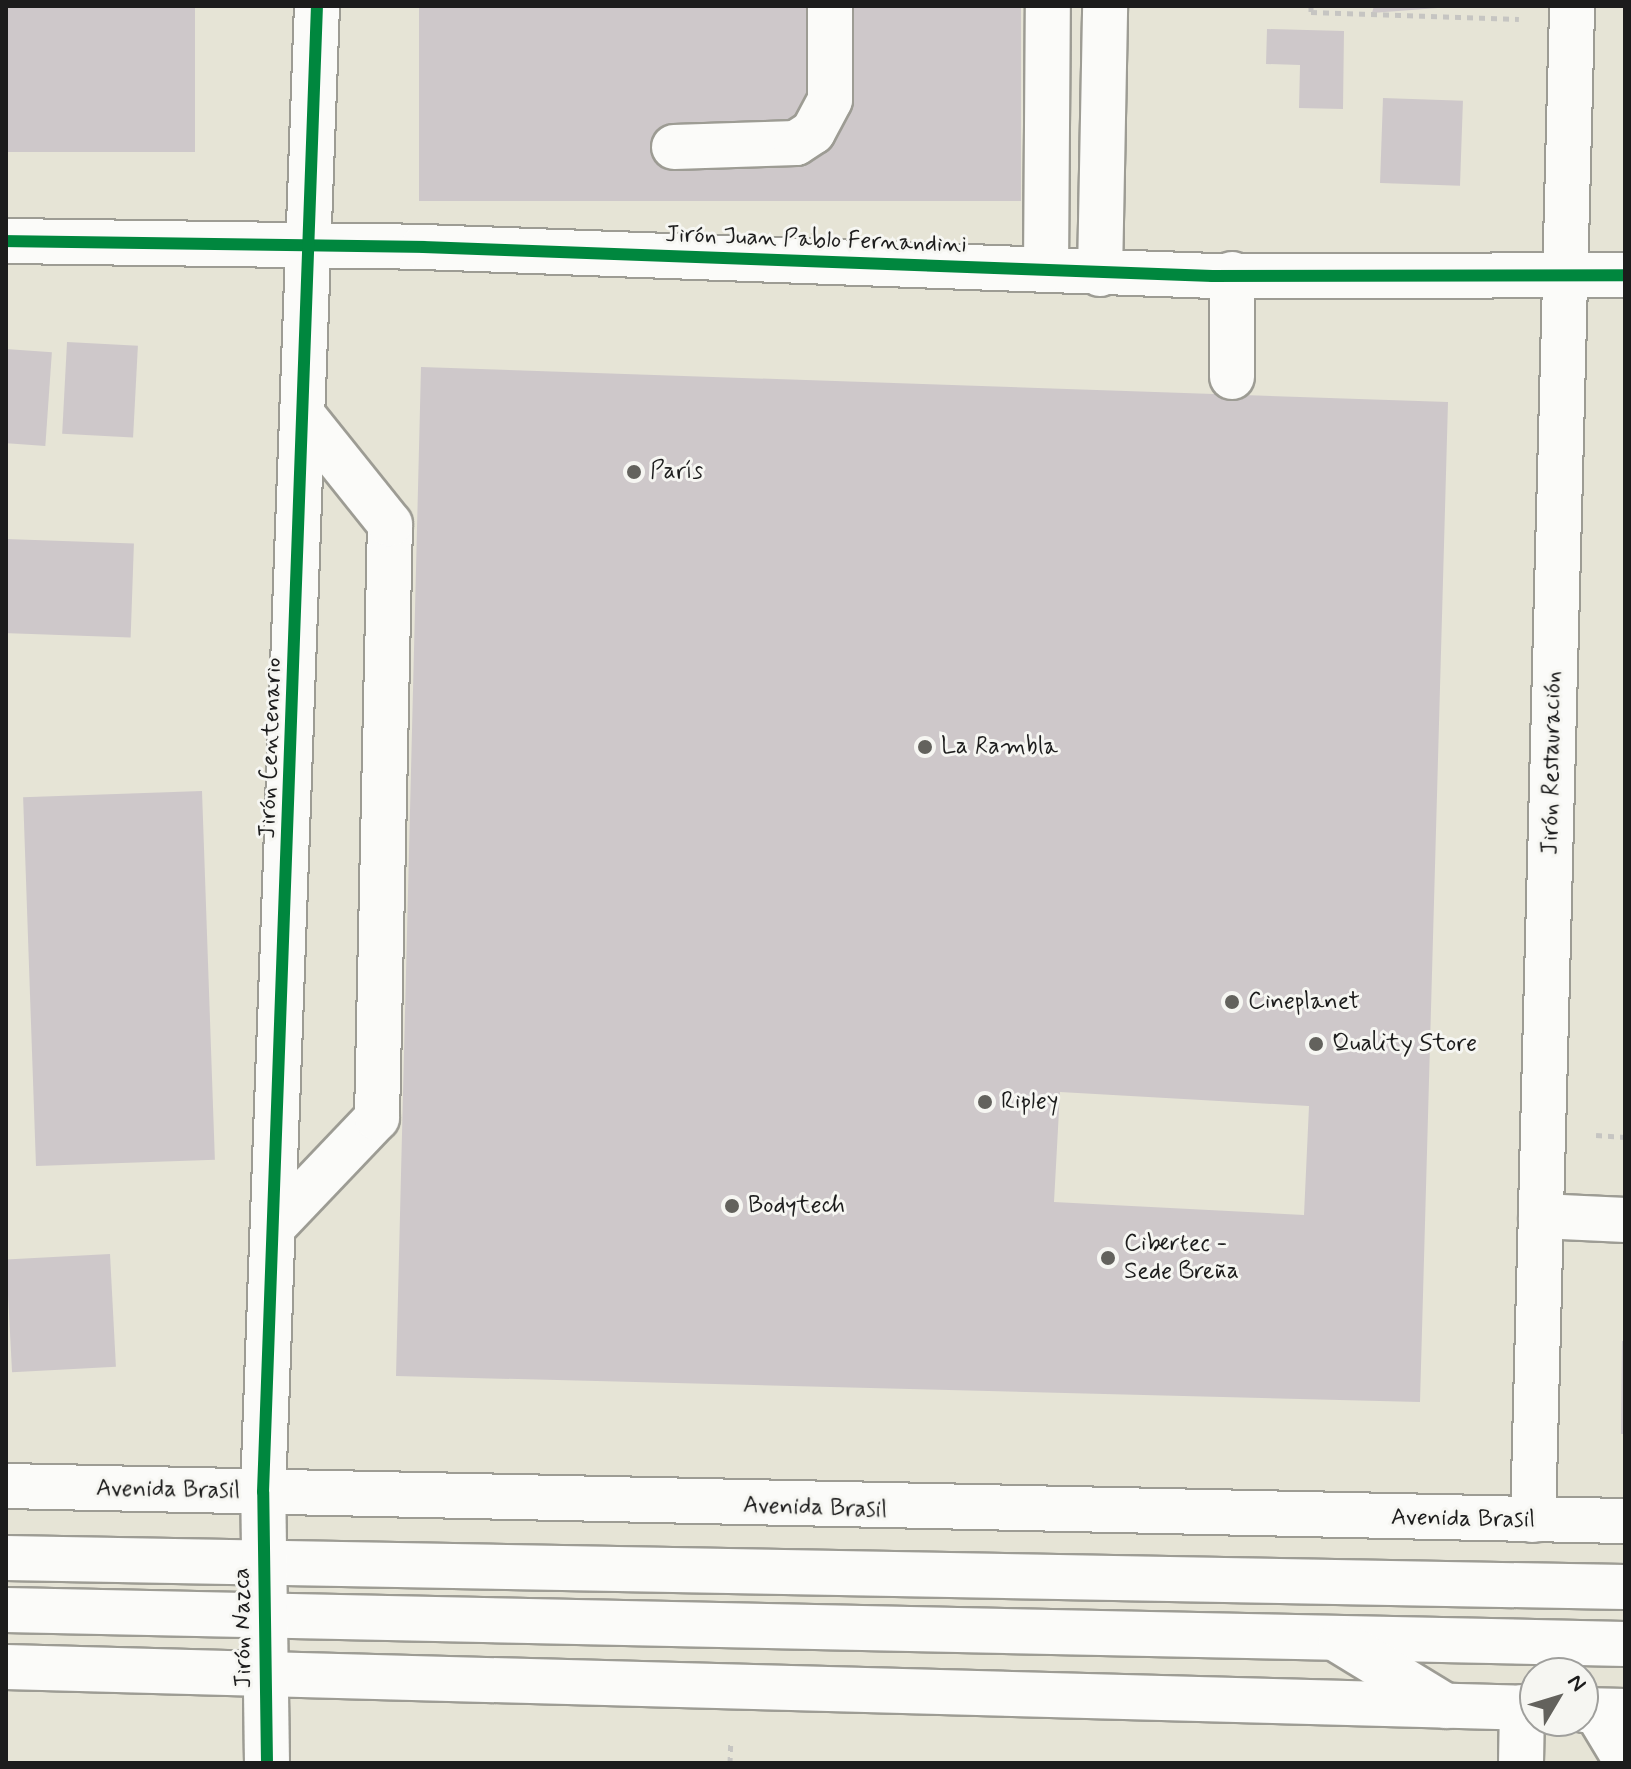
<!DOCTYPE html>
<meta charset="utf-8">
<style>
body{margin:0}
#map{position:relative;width:1631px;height:1769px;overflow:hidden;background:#e6e4d6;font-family:Mynerve,sans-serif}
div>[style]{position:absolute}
.building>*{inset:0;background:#cec8ca;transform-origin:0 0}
.path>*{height:5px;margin-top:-2.5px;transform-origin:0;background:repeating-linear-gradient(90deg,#c6c5c2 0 6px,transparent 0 12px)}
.roads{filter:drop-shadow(2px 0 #9d9c94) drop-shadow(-2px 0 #9d9c94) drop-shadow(0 2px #9d9c94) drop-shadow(0 -2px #9d9c94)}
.minor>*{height:44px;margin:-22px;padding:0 22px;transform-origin:22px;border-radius:22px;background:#fbfbf9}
.major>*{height:44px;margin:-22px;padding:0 22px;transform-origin:22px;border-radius:22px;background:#fbfbf9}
.cycleway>*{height:12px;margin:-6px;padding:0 6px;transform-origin:6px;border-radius:6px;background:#00873e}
.dots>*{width:22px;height:22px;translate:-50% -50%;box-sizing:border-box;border:4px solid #f6f6f2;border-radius:50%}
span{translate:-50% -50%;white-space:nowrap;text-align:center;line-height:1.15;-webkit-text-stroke:6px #f6f6f2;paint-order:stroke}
.street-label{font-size:24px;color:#1c1c1c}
.poi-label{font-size:24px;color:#1c1c1c}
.left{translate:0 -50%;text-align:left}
.frame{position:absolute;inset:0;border:8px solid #1c1c1c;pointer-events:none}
.north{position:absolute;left:1519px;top:1657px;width:80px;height:80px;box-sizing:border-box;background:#f6f6f2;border:2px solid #9f9f9c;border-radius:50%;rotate:52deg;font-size:22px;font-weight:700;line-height:32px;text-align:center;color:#1c1c1c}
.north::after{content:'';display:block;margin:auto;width:28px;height:36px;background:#63625d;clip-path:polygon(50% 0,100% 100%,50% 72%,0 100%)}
</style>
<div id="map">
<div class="building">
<div style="left:6px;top:6px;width:189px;height:146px"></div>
<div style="left:419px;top:6px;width:602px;height:195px"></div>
<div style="clip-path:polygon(1374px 6px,1464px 6px,1372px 13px)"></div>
<div style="clip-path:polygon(1267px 29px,1344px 31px,1343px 109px,1299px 108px,1300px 65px,1266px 64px)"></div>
<div style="left:1383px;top:98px;width:80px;height:85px;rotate:2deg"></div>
<div style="left:67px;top:342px;width:71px;height:92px;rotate:3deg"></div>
<div style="left:6px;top:349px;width:46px;height:94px;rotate:4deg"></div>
<div style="clip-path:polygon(evenodd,421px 367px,1448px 402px,1420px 1402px,396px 1376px,421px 367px,1060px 1092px,1309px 1106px,1304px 1215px,1054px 1202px,1060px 1092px)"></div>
<div style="left:6px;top:539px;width:128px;height:94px;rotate:2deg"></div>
<div style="left:202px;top:791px;width:369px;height:179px;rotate:88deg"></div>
<div style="left:110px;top:1254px;width:113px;height:104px;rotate:87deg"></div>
<div style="clip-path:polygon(1622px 1341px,1625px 1341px,1625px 1434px,1621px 1434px)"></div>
</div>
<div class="path">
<div style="left:1311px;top:6px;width:6px;rotate:90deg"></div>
<div style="left:1311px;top:12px;width:208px;rotate:1.9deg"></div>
<div style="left:1596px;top:1135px;width:29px;rotate:4deg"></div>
<div style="left:730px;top:1763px;width:23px;rotate:-88deg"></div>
</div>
<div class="roads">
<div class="minor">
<div style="left:674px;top:147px;width:122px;rotate:-1.9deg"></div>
<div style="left:796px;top:143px;width:20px;rotate:-33deg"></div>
<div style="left:813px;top:132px;width:36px;rotate:-62deg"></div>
<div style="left:830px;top:100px;width:94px;rotate:-90deg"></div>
<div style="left:6px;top:241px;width:417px;rotate:0.8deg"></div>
<div style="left:423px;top:247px;width:790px;rotate:2.1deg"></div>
<div style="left:1212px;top:276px;width:413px;rotate:-0.1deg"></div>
<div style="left:1046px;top:270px;width:264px;rotate:-89.6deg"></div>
<div style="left:1100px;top:274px;width:268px;rotate:-88.9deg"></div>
<div style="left:1232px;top:274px;width:103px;rotate:90deg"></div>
<div style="left:1541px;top:1216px;width:84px;rotate:2.7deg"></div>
<div style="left:274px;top:1226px;width:149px;rotate:-46.4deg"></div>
<div style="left:377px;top:1118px;width:594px;rotate:-88.75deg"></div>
<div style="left:390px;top:524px;width:134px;rotate:-128.7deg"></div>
<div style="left:1533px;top:1520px;width:1515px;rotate:-88.52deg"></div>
<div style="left:6px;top:1558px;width:1619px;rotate:1.03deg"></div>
<div style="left:6px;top:1610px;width:1619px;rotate:1.2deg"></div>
<div style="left:1341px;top:1642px;width:123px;rotate:31.4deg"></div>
<div style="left:1596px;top:1711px;width:56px;rotate:58.9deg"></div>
<div style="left:267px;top:1763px;width:271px;rotate:-90.8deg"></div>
<div style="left:263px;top:1492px;width:1487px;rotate:-87.92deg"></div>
<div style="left:1521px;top:1763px;width:56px;rotate:-89deg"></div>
</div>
<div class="major">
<div style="left:6px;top:1486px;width:1619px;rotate:1.24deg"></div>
<div style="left:6px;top:1667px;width:1530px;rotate:1.54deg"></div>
<div style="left:1583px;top:1710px;width:42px;rotate:1.4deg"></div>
</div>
</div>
<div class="cycleway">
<div style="left:6px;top:241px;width:417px;rotate:0.8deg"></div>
<div style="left:423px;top:247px;width:790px;rotate:2.1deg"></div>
<div style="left:1212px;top:276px;width:413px;rotate:-0.1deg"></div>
<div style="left:267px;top:1763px;width:271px;rotate:-90.8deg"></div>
<div style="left:263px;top:1492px;width:1487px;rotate:-87.92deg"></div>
</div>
<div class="dots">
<div style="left:634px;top:472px;background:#63625d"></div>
<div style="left:925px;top:747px;background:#63625d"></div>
<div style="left:1232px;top:1002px;background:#63625d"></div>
<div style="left:1316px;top:1044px;background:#63625d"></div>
<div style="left:985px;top:1102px;background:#63625d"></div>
<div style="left:732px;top:1206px;background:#63625d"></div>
<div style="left:1108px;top:1258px;background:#63625d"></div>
</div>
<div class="street-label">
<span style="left:816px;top:240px;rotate:2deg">Jirón Juan Pablo Fernandini</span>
<span style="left:271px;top:748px;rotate:-88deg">Jirón Centenario</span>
<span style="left:1552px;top:763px;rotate:-89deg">Jirón Restauración</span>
<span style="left:168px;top:1490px;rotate:1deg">Avenida Brasil</span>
<span style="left:815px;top:1508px;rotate:2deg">Avenida Brasil</span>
<span style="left:1463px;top:1519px;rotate:1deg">Avenida Brasil</span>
<span style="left:243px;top:1628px;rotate:-91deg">Jirón Nazca</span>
</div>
<div class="poi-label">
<span class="left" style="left:650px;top:472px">París</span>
<span class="left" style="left:941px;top:747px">La Rambla</span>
<span class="left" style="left:1248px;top:1002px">Cineplanet</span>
<span class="left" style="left:1332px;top:1044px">Quality Store</span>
<span class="left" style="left:1001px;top:1102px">Ripley</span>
<span class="left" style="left:748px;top:1206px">Bodytech</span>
<span class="left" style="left:1124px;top:1258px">Cibertec -<br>Sede Breña</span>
</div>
<div class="frame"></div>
<div class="north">N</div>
</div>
